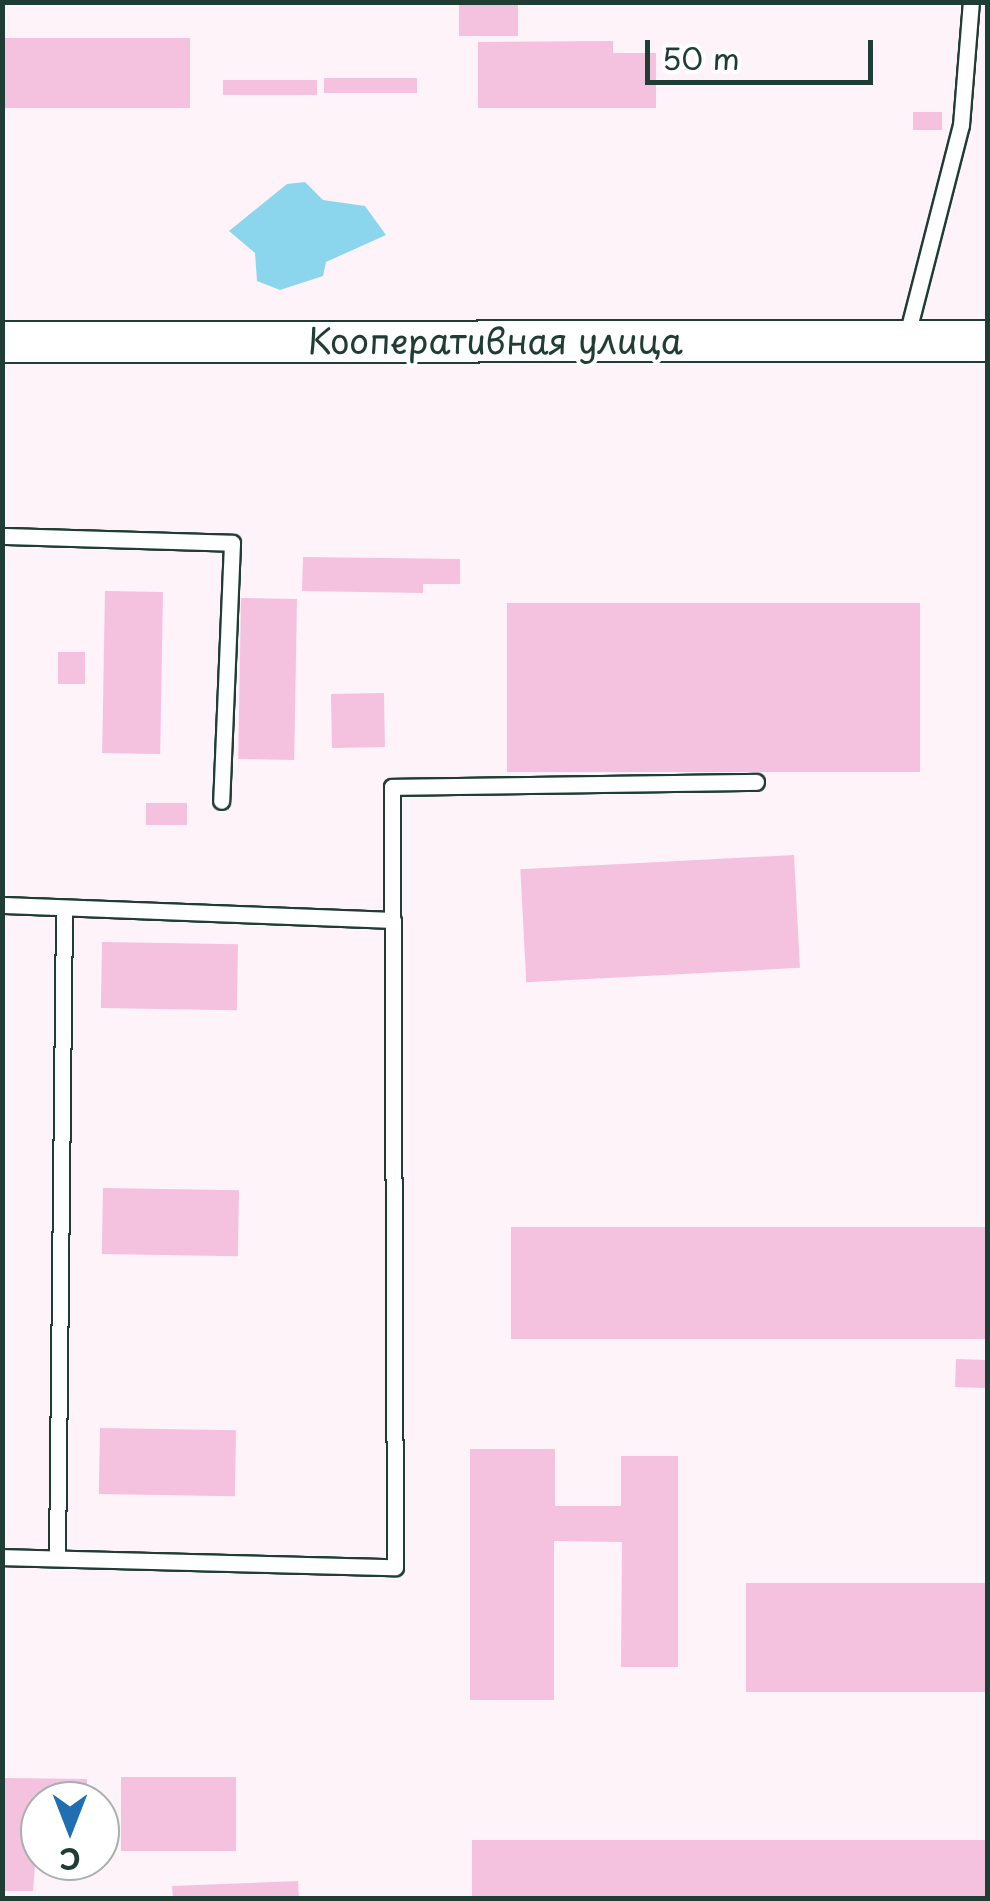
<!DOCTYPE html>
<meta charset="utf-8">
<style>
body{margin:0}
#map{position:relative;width:990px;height:1901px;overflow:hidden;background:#fdf3f9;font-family:"Playpen Sans",sans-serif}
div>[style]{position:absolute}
.water>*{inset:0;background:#8cd6ed}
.building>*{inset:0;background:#f4c1df;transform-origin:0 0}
.roads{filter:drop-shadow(2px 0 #1f3d34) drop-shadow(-2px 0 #1f3d34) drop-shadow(0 2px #1f3d34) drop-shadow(0 -2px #1f3d34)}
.service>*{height:15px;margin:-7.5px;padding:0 7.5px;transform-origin:7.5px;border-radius:7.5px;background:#fff}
.tertiary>*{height:40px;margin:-20px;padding:0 20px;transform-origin:20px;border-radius:20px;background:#fff}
span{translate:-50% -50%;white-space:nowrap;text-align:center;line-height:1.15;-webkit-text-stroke:8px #fff;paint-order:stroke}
.street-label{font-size:35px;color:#1f3d34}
.frame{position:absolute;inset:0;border:5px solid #1f3d34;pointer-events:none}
.north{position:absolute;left:20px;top:1781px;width:100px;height:100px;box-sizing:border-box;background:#fff;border:2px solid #a5b1ae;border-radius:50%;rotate:180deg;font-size:28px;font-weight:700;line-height:40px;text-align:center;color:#1f3d34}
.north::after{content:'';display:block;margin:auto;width:35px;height:45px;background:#1f6fb2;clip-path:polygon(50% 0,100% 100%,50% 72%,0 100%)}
.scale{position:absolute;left:645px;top:40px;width:228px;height:45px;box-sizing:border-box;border:5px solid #1f3d34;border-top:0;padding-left:12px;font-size:30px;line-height:35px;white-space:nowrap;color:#1f3d34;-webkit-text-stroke:8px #fff;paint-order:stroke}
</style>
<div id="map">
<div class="water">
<div style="clip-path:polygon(305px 182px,323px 200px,365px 206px,386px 235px,326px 262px,323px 276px,280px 290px,257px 281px,255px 253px,229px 231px,287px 184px)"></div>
</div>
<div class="building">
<div style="left:459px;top:2px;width:59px;height:34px"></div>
<div style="left:2px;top:38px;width:188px;height:70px"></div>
<div style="clip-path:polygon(613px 41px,613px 53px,656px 53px,656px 108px,478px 108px,478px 42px)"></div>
<div style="left:417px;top:78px;width:15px;height:93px;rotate:90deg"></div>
<div style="left:317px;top:80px;width:15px;height:94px;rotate:90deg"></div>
<div style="left:913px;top:112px;width:29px;height:18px"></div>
<div style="clip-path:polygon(303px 557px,460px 559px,460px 584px,423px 584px,423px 593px,302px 591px)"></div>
<div style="left:105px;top:591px;width:58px;height:162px;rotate:1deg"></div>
<div style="left:241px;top:598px;width:56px;height:161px;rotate:1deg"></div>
<div style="left:920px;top:603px;width:169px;height:413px;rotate:90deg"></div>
<div style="left:58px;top:652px;width:27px;height:32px"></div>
<div style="left:384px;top:693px;width:54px;height:53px;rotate:89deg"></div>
<div style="left:187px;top:803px;width:22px;height:41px;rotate:90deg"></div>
<div style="left:794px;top:855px;width:113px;height:274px;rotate:87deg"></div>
<div style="left:102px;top:942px;width:136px;height:66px;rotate:1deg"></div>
<div style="left:103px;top:1188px;width:136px;height:66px;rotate:1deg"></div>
<div style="left:511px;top:1227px;width:477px;height:112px"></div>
<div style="left:956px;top:1359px;width:32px;height:28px;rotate:2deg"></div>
<div style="left:100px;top:1428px;width:136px;height:66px;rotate:1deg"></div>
<div style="clip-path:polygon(470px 1449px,555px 1449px,555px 1506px,621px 1506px,621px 1456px,678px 1456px,678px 1667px,621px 1667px,622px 1542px,554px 1541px,554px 1700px,470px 1700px)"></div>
<div style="left:746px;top:1583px;width:242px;height:109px"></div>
<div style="left:121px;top:1777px;width:115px;height:74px"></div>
<div style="clip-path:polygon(2px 1778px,87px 1779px,87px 1801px,40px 1801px,33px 1891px,2px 1891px)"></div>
<div style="left:472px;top:1840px;width:516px;height:58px"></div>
<div style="clip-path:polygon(298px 1881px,299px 1898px,173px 1898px,172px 1886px)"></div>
</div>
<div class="roads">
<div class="service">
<div style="left:906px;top:339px;width:221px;rotate:-75.6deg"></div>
<div style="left:961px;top:125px;width:123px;rotate:-85.4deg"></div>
<div style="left:2px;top:536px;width:230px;rotate:1.7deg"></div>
<div style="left:232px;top:543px;width:258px;rotate:92.4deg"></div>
<div style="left:2px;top:905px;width:391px;rotate:2.2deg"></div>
<div style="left:2px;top:1557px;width:393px;rotate:1.5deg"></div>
<div style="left:395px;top:1567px;width:780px;rotate:-90.22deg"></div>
<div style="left:392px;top:787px;width:364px;rotate:-0.8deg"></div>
<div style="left:57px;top:1558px;width:650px;rotate:-89.38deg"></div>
</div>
<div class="tertiary">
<div style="left:2px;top:342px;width:986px;rotate:-0.06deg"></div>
</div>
</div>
<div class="street-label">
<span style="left:495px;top:340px">Кооперативная улица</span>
</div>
<div class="frame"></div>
<div class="north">С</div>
<div class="scale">50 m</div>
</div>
